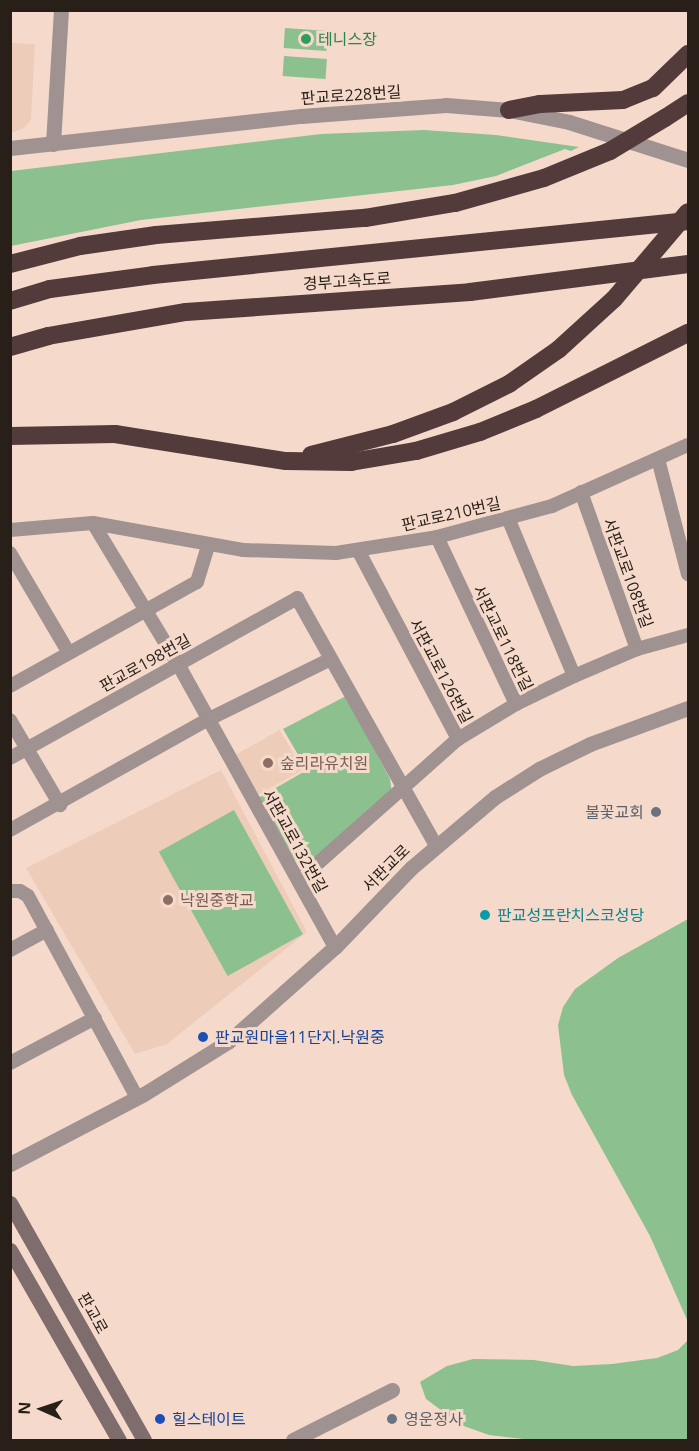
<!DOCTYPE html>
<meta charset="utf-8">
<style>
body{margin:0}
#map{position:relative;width:699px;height:1451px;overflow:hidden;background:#f5dacb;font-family:"Open Sans","Noto Sans KR",sans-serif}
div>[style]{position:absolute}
.built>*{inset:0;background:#edccb9;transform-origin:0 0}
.green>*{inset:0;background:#8cc08f;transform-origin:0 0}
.minor>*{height:14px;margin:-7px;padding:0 7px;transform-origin:7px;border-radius:7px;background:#9f9291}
.tertiary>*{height:15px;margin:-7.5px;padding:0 7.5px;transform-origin:7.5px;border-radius:7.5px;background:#9f9291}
.secondary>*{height:15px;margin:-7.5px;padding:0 7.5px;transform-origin:7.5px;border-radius:7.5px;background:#7f6c6c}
.motorway>*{height:18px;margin:-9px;padding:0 9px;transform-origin:9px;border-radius:9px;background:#543b3b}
.motorway-bridge>*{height:18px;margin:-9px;padding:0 9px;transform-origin:9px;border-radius:9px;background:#543b3b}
.dots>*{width:16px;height:16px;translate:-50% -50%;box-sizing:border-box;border:3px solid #f5dacb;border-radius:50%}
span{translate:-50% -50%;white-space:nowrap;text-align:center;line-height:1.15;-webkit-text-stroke:6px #f5dacb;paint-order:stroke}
.leisure-label{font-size:16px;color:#27864d}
.left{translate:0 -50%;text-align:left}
.street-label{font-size:16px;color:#281f19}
.education-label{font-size:16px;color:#785e54}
.worship-label{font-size:16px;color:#5b616d}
.right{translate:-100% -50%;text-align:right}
.culture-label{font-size:16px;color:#0d838f}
.transit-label{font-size:16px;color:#164399}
.frame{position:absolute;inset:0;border:12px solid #281f19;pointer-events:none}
.north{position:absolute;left:12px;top:1379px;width:60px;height:60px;-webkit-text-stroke:4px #f5dacb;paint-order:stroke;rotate:273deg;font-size:16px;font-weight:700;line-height:24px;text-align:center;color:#281f19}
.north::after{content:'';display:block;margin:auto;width:21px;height:27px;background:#281f19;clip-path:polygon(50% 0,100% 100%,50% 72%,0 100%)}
</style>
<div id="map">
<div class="built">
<div style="clip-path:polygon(11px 43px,35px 44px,31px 120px,24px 128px,11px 133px)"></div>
<div style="left:280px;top:730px;width:46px;height:54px;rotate:61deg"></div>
<div style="clip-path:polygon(221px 770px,307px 932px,167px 1044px,135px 1054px,26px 868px)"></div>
</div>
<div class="green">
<div style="left:285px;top:28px;width:43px;height:20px;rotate:4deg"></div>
<div style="left:284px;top:56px;width:43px;height:20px;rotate:4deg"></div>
<div style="clip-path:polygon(424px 130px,496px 135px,579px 147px,571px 151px,565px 149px,496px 176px,453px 185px,141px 220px,11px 246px,11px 171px,321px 134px)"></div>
<div style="clip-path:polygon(346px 696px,390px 779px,392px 793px,312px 862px,293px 860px,258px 798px,307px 770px,283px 729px)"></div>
<div style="left:234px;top:810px;width:142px;height:86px;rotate:61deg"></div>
<div style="clip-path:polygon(688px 919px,688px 1322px,650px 1236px,572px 1095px,564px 1075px,558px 1025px,563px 1007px,575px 989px,618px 958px)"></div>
<div style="clip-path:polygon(688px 1340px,688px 1440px,533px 1440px,489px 1435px,461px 1425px,426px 1399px,420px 1382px,447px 1366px,473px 1359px,534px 1360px,573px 1366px,612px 1364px,657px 1358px,678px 1350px)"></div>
</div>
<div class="minor">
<div style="left:658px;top:459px;width:119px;rotate:75.4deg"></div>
<div style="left:581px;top:492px;width:167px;rotate:70.4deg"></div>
<div style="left:508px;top:518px;width:171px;rotate:67.3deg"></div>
<div style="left:93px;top:523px;width:165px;rotate:58.9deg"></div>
<div style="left:178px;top:664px;width:324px;rotate:61deg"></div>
<div style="left:10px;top:530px;width:83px;rotate:-4.8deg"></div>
<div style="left:93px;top:523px;width:152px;rotate:10.2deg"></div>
<div style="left:243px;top:550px;width:93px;rotate:1.8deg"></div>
<div style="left:336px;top:553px;width:102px;rotate:-9deg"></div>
<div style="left:437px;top:537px;width:119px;rotate:-15.1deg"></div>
<div style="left:552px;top:506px;width:149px;rotate:-24.2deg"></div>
<div style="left:437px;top:537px;width:185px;rotate:64.7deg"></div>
<div style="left:358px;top:550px;width:214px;rotate:62.1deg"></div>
<div style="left:10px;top:553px;width:116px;rotate:59.5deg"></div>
<div style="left:10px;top:686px;width:214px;rotate:-29.1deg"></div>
<div style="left:197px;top:582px;width:38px;rotate:-73deg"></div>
<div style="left:10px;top:720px;width:99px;rotate:59.5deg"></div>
<div style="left:10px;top:758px;width:329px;rotate:-29.1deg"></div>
<div style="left:297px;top:598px;width:284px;rotate:60.7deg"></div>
<div style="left:10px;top:830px;width:226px;rotate:-29.2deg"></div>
<div style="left:207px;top:720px;width:138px;rotate:-26.2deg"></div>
<div style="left:299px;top:880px;width:213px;rotate:-41.6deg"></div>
<div style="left:458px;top:739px;width:68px;rotate:-31.1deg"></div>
<div style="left:516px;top:704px;width:64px;rotate:-25.8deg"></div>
<div style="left:574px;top:676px;width:69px;rotate:-23.2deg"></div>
<div style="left:637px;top:649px;width:53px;rotate:-15.4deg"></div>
<div style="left:10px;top:891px;width:10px"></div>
<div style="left:20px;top:891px;width:9px;rotate:32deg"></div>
<div style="left:28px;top:896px;width:230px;rotate:61.6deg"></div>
<div style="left:10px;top:950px;width:42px;rotate:-28.4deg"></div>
<div style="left:10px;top:1063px;width:96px;rotate:-27.9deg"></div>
</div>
<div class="tertiary">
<div style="left:53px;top:144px;width:134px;rotate:-86.6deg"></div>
<div style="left:10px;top:148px;width:293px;rotate:-6.3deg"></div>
<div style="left:301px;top:116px;width:145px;rotate:-4.3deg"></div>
<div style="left:446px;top:105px;width:63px;rotate:4.5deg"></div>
<div style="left:509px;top:110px;width:61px;rotate:11.3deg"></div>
<div style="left:569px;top:122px;width:125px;rotate:17.7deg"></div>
<div style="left:10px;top:1164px;width:151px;rotate:-27.6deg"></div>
<div style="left:144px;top:1094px;width:100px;rotate:-31.9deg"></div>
<div style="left:229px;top:1041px;width:142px;rotate:-41.6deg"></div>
<div style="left:335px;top:947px;width:110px;rotate:-46.1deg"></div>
<div style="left:411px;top:868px;width:110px;rotate:-40.2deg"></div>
<div style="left:495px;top:797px;width:52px;rotate:-32.5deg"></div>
<div style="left:539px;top:769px;width:57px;rotate:-26.1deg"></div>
<div style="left:590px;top:744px;width:104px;rotate:-20.2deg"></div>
<div style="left:293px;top:1440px;width:111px;rotate:-26.8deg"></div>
</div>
<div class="secondary">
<div style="left:10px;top:1203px;width:272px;rotate:60.5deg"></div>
<div style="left:10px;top:1250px;width:219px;rotate:60.2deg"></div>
</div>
<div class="motorway">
<div style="left:509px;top:110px;width:32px;rotate:-11deg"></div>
<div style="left:540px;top:104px;width:83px;rotate:-2.8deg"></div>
<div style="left:623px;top:100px;width:32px;rotate:-22deg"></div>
<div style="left:653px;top:88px;width:49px;rotate:-44.2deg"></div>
<div style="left:665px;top:118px;width:27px;rotate:-33deg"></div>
<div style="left:10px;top:264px;width:72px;rotate:-14.4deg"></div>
<div style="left:80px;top:246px;width:77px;rotate:-8.2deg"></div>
<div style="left:156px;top:235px;width:210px;rotate:-4.7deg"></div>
<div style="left:365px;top:218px;width:91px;rotate:-9.5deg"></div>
<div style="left:455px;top:203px;width:92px;rotate:-15.7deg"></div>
<div style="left:10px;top:301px;width:42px;rotate:-16.7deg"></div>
<div style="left:50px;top:289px;width:104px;rotate:-7.7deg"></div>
<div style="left:153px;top:275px;width:538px;rotate:-5.76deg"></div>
<div style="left:10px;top:347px;width:40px;rotate:-16deg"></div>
<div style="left:48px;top:336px;width:140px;rotate:-9.9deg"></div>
<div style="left:186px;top:312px;width:285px;rotate:-4deg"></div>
<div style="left:470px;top:292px;width:220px;rotate:-7.3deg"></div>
<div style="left:10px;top:436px;width:105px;rotate:-1.1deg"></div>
<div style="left:115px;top:434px;width:173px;rotate:9deg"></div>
<div style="left:286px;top:461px;width:65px;rotate:0.9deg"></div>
<div style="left:351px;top:462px;width:66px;rotate:-9.6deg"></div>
<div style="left:416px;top:451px;width:67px;rotate:-16.5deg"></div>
<div style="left:480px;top:432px;width:61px;rotate:-22.3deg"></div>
<div style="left:536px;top:409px;width:170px;rotate:-26.6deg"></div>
<div style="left:311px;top:455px;width:85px;rotate:-14.4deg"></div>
<div style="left:393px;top:434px;width:64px;rotate:-20.1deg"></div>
<div style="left:453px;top:412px;width:63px;rotate:-26.6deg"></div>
<div style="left:509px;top:384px;width:61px;rotate:-35deg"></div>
</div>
<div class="motorway-bridge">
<div style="left:544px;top:178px;width:71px;rotate:-22.2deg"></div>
<div style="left:610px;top:151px;width:64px;rotate:-31deg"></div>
<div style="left:559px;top:349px;width:74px;rotate:-42.3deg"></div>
<div style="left:614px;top:299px;width:114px;rotate:-49.6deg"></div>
</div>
<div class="dots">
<div style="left:306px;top:39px;background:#2e9e5b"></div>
<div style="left:268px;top:763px;background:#8d6e63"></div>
<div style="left:656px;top:812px;background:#6b7280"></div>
<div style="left:168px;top:900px;background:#8d6e63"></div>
<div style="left:485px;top:915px;background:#0f9aa8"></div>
<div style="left:203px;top:1037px;background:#1a4fb4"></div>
<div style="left:160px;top:1419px;background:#1a4fb4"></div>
<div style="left:392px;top:1419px;background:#6b7280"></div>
</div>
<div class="leisure-label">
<span class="left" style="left:318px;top:39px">테니스장</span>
</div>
<div class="street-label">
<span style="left:351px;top:95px;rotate:-4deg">판교로228번길</span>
<span style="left:347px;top:281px;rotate:-4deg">경부고속도로</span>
<span style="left:451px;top:514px;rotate:-13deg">판교로210번길</span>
<span style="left:628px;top:573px;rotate:70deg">서판교로108번길</span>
<span style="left:503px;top:638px;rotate:64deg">서판교로118번길</span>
<span style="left:145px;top:663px;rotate:-29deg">판교로198번길</span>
<span style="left:441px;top:671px;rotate:62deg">서판교로126번길</span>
<span style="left:295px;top:841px;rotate:61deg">서판교로132번길</span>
<span style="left:386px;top:868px;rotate:-45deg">서판교로</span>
<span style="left:93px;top:1313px;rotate:61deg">판교로</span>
</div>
<div class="education-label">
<span class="left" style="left:280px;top:763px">숲리라유치원</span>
<span class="left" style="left:180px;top:900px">낙원중학교</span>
</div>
<div class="worship-label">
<span class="right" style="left:644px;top:812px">불꽃교회</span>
<span class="left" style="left:404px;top:1419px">영운정사</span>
</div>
<div class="culture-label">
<span class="left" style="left:497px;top:915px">판교성프란치스코성당</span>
</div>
<div class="transit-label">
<span class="left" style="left:215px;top:1037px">판교원마을11단지.낙원중</span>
<span class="left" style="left:172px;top:1419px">힐스테이트</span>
</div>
<div class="frame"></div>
<div class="north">N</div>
</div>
